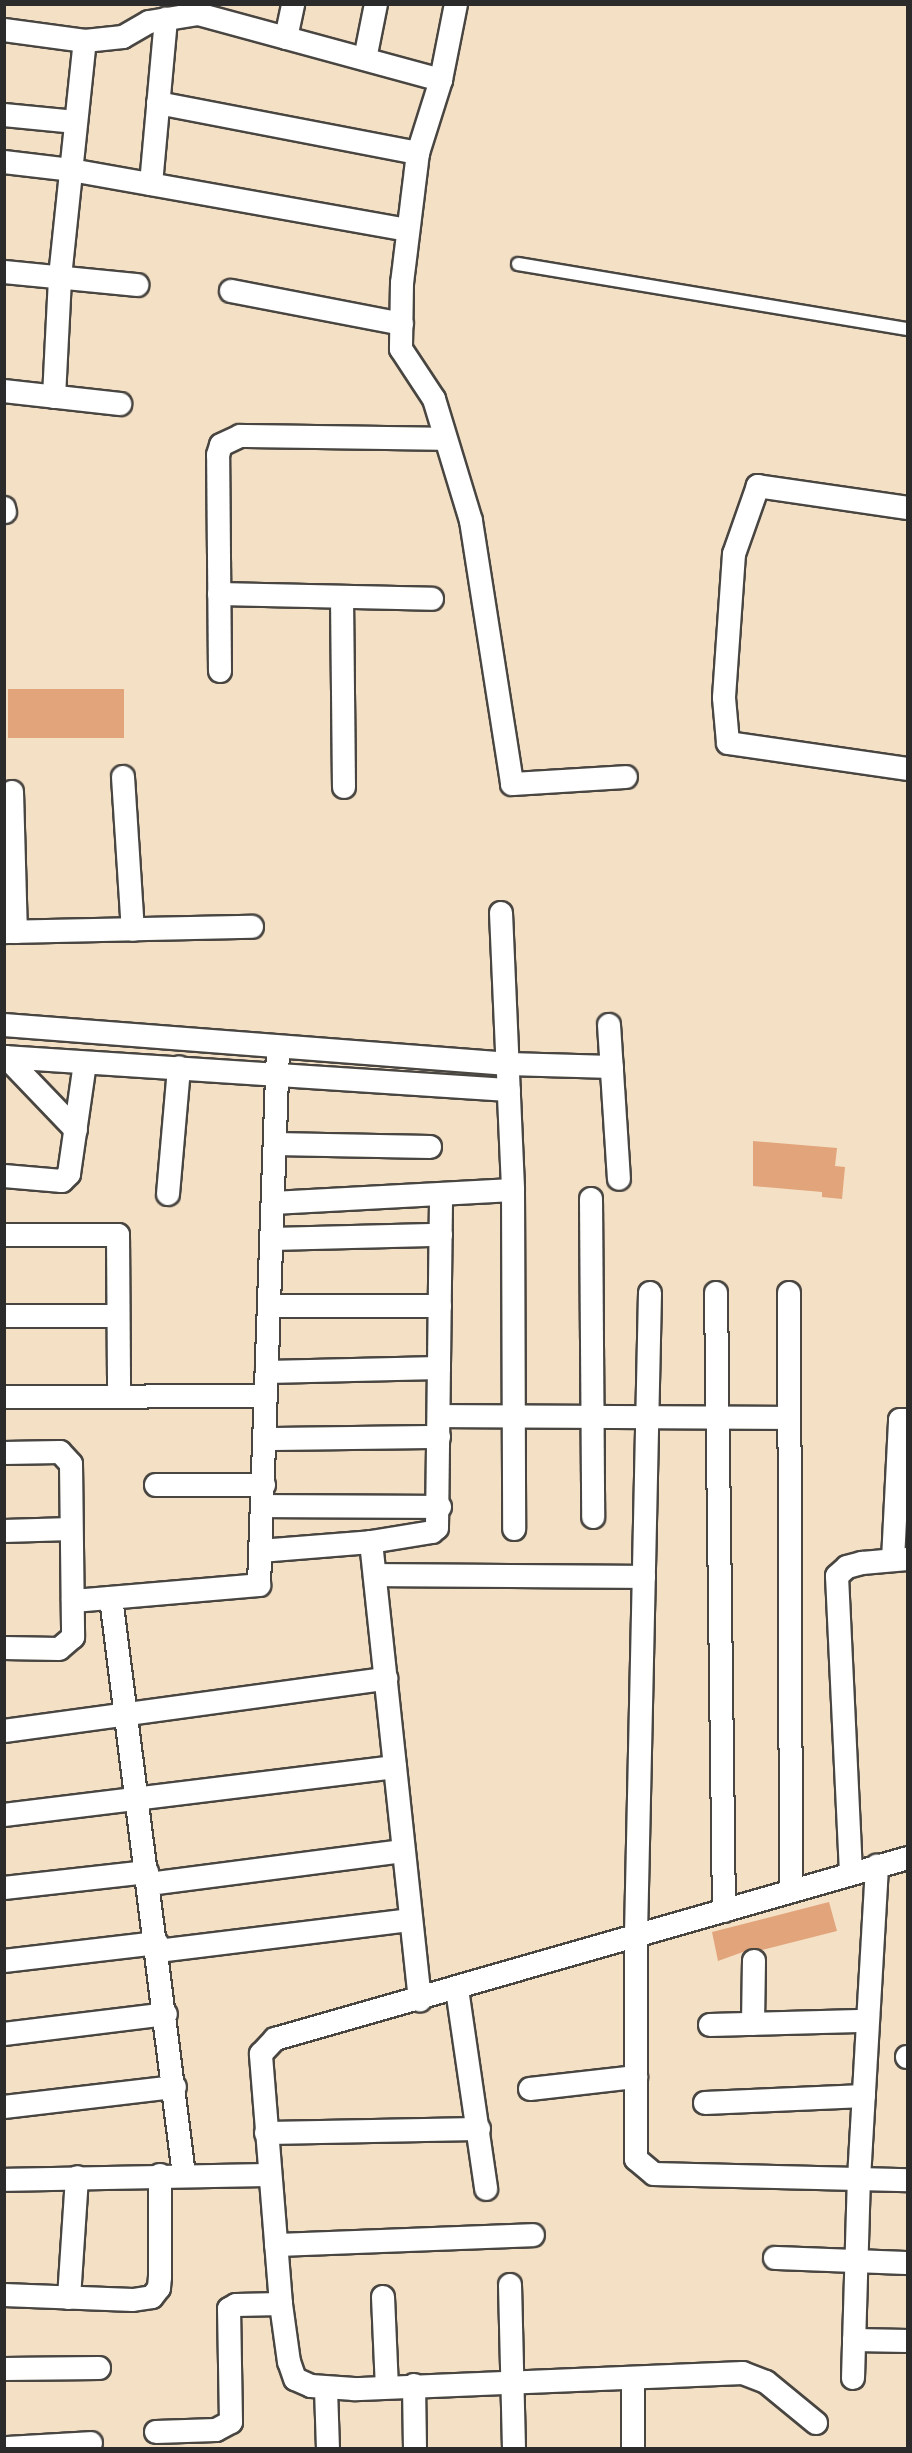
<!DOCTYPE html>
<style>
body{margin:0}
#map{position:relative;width:912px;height:2453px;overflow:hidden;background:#f4e0c5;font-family:Mynerve,sans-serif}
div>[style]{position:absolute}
.building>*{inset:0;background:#e1a47b;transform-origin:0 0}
.roads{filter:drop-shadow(2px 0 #494642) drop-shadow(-2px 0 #494642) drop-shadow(0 2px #494642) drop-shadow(0 -2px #494642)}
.lane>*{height:12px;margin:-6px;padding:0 6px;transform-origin:6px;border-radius:6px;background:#fff}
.street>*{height:22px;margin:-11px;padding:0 11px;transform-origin:11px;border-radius:11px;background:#fff}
span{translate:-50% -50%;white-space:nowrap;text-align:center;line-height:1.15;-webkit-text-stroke:6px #f7f3e8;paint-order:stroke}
.frame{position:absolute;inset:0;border:6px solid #2b2b2b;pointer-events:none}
</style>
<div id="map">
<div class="building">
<div style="left:124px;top:689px;width:49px;height:116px;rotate:90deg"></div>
<div style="clip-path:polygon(753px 1141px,837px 1148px,835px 1166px,845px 1167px,842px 1199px,822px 1197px,822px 1192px,753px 1186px)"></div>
<div style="clip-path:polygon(829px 1902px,837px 1931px,762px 1950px,754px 1948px,718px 1961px,712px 1932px)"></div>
</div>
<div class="roads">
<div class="lane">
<div style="left:518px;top:264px;width:395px;rotate:9.5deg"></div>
</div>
<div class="street">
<div style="left:456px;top:4px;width:77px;rotate:101.2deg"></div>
<div style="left:441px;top:80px;width:77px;rotate:107.5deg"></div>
<div style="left:418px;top:153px;width:131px;rotate:97deg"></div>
<div style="left:402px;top:283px;width:66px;rotate:90.9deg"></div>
<div style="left:401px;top:349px;width:60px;rotate:56.6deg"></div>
<div style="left:434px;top:399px;width:127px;rotate:73.1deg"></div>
<div style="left:471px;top:521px;width:266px;rotate:81.1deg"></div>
<div style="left:512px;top:784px;width:114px;rotate:-3.5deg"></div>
<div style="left:4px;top:30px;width:82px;rotate:7.7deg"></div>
<div style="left:85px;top:41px;width:38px;rotate:-6deg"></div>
<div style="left:123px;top:37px;width:30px;rotate:-30deg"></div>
<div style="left:149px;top:22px;width:50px;rotate:-9.3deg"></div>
<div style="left:198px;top:14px;width:252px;rotate:15.2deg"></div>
<div style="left:286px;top:38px;width:35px;rotate:-78deg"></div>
<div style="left:365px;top:59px;width:56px;rotate:-78.7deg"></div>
<div style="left:158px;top:103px;width:265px;rotate:10.9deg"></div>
<div style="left:4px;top:115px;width:72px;rotate:5.6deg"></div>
<div style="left:4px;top:162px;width:67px;rotate:6.8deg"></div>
<div style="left:71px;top:170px;width:342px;rotate:10.1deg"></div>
<div style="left:151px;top:184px;width:166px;rotate:-84.8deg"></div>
<div style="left:4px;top:272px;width:134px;rotate:5.6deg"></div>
<div style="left:231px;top:291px;width:174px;rotate:10.9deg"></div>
<div style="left:4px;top:391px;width:117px;rotate:6.4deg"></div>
<div style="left:54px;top:397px;width:120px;rotate:-87.1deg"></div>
<div style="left:60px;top:277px;width:237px;rotate:-84deg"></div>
<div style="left:4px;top:508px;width:4px;rotate:76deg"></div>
<div style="left:908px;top:508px;width:152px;rotate:-171.7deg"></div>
<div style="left:758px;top:486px;width:72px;rotate:109.4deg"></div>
<div style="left:734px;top:554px;width:144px;rotate:94deg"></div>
<div style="left:724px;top:698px;width:45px;rotate:84.9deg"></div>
<div style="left:728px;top:743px;width:182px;rotate:8.2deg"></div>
<div style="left:219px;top:594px;width:213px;rotate:1.3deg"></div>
<div style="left:342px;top:597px;width:190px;rotate:89.4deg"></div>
<div style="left:220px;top:671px;width:216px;rotate:-90.5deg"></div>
<div style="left:218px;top:455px;width:10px;rotate:-73deg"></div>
<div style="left:221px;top:445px;width:21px;rotate:-25deg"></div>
<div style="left:240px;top:436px;width:205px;rotate:0.8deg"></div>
<div style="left:123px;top:777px;width:153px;rotate:86.3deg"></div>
<div style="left:12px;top:792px;width:140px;rotate:88.4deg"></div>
<div style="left:501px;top:913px;width:277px;rotate:87.5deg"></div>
<div style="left:513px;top:1190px;width:339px;rotate:89.8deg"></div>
<div style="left:4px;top:932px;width:248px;rotate:-1.2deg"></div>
<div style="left:4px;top:1025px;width:506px;rotate:4.42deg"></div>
<div style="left:508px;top:1064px;width:104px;rotate:1.7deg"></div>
<div style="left:609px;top:1025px;width:154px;rotate:86.3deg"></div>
<div style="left:4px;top:1057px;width:506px;rotate:3.74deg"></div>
<div style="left:6px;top:1057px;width:101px;rotate:46.2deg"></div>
<div style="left:275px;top:1144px;width:155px;rotate:1.1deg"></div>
<div style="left:4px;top:1176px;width:58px;rotate:4.9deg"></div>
<div style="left:62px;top:1181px;width:10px;rotate:-45deg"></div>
<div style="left:69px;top:1174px;width:112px;rotate:-81.8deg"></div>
<div style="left:168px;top:1194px;width:127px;rotate:-85deg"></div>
<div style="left:591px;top:1199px;width:318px;rotate:89.6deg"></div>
<div style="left:273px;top:1203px;width:240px;rotate:-3.1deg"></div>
<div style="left:4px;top:1235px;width:114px"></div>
<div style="left:118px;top:1235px;width:161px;rotate:89.6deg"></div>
<div style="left:272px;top:1239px;width:169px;rotate:-1.4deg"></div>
<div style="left:650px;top:1293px;width:644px;rotate:91.25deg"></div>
<div style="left:636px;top:1937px;width:222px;rotate:90deg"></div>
<div style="left:636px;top:2159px;width:23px;rotate:40deg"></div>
<div style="left:654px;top:2174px;width:254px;rotate:1.4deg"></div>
<div style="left:716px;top:1293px;width:618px;rotate:89.26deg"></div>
<div style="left:789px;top:1293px;width:596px;rotate:89.81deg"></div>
<div style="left:269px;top:1306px;width:171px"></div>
<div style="left:4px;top:1316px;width:113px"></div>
<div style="left:267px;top:1372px;width:172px;rotate:-1.3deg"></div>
<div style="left:4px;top:1397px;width:262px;rotate:-0.2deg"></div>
<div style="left:439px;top:1416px;width:350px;rotate:0.3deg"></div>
<div style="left:265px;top:1439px;width:174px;rotate:-0.7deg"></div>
<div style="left:4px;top:1453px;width:56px;rotate:-1deg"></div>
<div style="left:60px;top:1452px;width:16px;rotate:47deg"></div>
<div style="left:71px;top:1464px;width:173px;rotate:89.3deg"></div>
<div style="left:73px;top:1637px;width:18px;rotate:139deg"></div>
<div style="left:59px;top:1649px;width:55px;rotate:-179deg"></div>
<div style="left:156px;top:1485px;width:108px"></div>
<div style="left:263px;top:1506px;width:177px;rotate:0.3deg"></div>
<div style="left:4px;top:1531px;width:67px;rotate:-1.7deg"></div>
<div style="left:371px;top:1542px;width:461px;rotate:83.9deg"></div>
<div style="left:260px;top:1551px;width:111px;rotate:-4.6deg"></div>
<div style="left:371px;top:1542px;width:62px;rotate:-9.3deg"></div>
<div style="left:432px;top:1532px;width:6px;rotate:-39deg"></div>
<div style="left:437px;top:1528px;width:334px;rotate:-89.3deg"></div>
<div style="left:893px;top:1560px;width:140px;rotate:-87.1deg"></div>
<div style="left:900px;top:1420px;width:8px"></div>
<div style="left:375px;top:1575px;width:269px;rotate:0.4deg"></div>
<div style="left:111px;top:1598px;width:582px;rotate:82.79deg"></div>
<div style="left:73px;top:1601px;width:187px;rotate:-4.9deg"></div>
<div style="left:259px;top:1585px;width:537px;rotate:-87.97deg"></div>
<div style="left:4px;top:1731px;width:386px;rotate:-7.8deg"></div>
<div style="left:4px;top:1815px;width:394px;rotate:-7deg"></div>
<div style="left:851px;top:1873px;width:297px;rotate:-92.7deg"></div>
<div style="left:837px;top:1576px;width:13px;rotate:-42deg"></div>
<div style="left:847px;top:1567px;width:16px;rotate:-15deg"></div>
<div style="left:862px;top:1563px;width:46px;rotate:-5deg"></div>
<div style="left:149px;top:1884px;width:256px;rotate:-7.4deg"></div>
<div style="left:4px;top:1888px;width:144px;rotate:-6.4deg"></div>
<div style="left:158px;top:1951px;width:253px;rotate:-7deg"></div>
<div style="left:4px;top:1961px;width:154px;rotate:-6.7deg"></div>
<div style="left:457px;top:1989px;width:202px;rotate:81.7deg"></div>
<div style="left:753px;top:2024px;width:63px;rotate:-89.1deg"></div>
<div style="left:710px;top:2025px;width:158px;rotate:-1.5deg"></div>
<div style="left:4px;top:2034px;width:163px;rotate:-7deg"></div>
<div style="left:907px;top:2057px;width:1px"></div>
<div style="left:530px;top:2089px;width:107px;rotate:-6.5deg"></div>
<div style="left:705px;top:2103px;width:159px;rotate:-2.5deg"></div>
<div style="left:4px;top:2107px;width:172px;rotate:-6.7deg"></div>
<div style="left:266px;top:2133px;width:213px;rotate:-1.1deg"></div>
<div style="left:4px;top:2180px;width:266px;rotate:-1.1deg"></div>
<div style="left:276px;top:2245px;width:257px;rotate:-2.2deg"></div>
<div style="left:775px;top:2258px;width:133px;rotate:2.2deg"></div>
<div style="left:510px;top:2285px;width:163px;rotate:88.6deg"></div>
<div style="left:4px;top:2295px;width:129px;rotate:2.2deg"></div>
<div style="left:133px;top:2300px;width:19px;rotate:-9deg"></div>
<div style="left:152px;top:2297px;width:11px;rotate:-52deg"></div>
<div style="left:159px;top:2288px;width:11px;rotate:-85deg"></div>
<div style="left:160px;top:2277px;width:102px;rotate:-90deg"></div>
<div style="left:383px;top:2297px;width:90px;rotate:87.5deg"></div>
<div style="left:69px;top:2298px;width:121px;rotate:-86.2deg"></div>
<div style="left:854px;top:2340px;width:54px;rotate:1.1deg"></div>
<div style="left:4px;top:2369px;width:95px;rotate:-0.6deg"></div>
<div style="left:853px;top:2378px;width:199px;rotate:-88.3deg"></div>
<div style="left:859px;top:2179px;width:314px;rotate:-86.7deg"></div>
<div style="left:633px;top:2379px;width:69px;rotate:90deg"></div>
<div style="left:414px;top:2385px;width:63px;rotate:89.1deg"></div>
<div style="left:326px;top:2389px;width:59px;rotate:88.1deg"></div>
<div style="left:816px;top:2423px;width:65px;rotate:-140.6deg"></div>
<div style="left:766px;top:2382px;width:25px;rotate:-159deg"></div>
<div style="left:743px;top:2373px;width:389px;rotate:177.6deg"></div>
<div style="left:354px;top:2389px;width:43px;rotate:-176deg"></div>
<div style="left:311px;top:2386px;width:17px;rotate:-156deg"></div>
<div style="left:295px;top:2379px;width:18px;rotate:-109deg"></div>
<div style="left:289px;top:2362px;width:59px;rotate:-97.9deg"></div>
<div style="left:281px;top:2304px;width:251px;rotate:-94.6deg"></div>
<div style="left:261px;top:2054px;width:21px;rotate:-47deg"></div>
<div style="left:275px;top:2039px;width:658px;rotate:-15.96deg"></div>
<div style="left:156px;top:2432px;width:60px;rotate:-1.9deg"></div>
<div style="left:216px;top:2430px;width:17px;rotate:-28deg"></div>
<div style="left:231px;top:2422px;width:113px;rotate:-91deg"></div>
<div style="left:229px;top:2309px;width:8px;rotate:-30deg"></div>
<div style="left:236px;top:2305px;width:45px;rotate:-1.3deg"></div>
<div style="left:8px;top:2448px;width:83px;rotate:-3.4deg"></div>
</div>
</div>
<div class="frame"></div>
</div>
